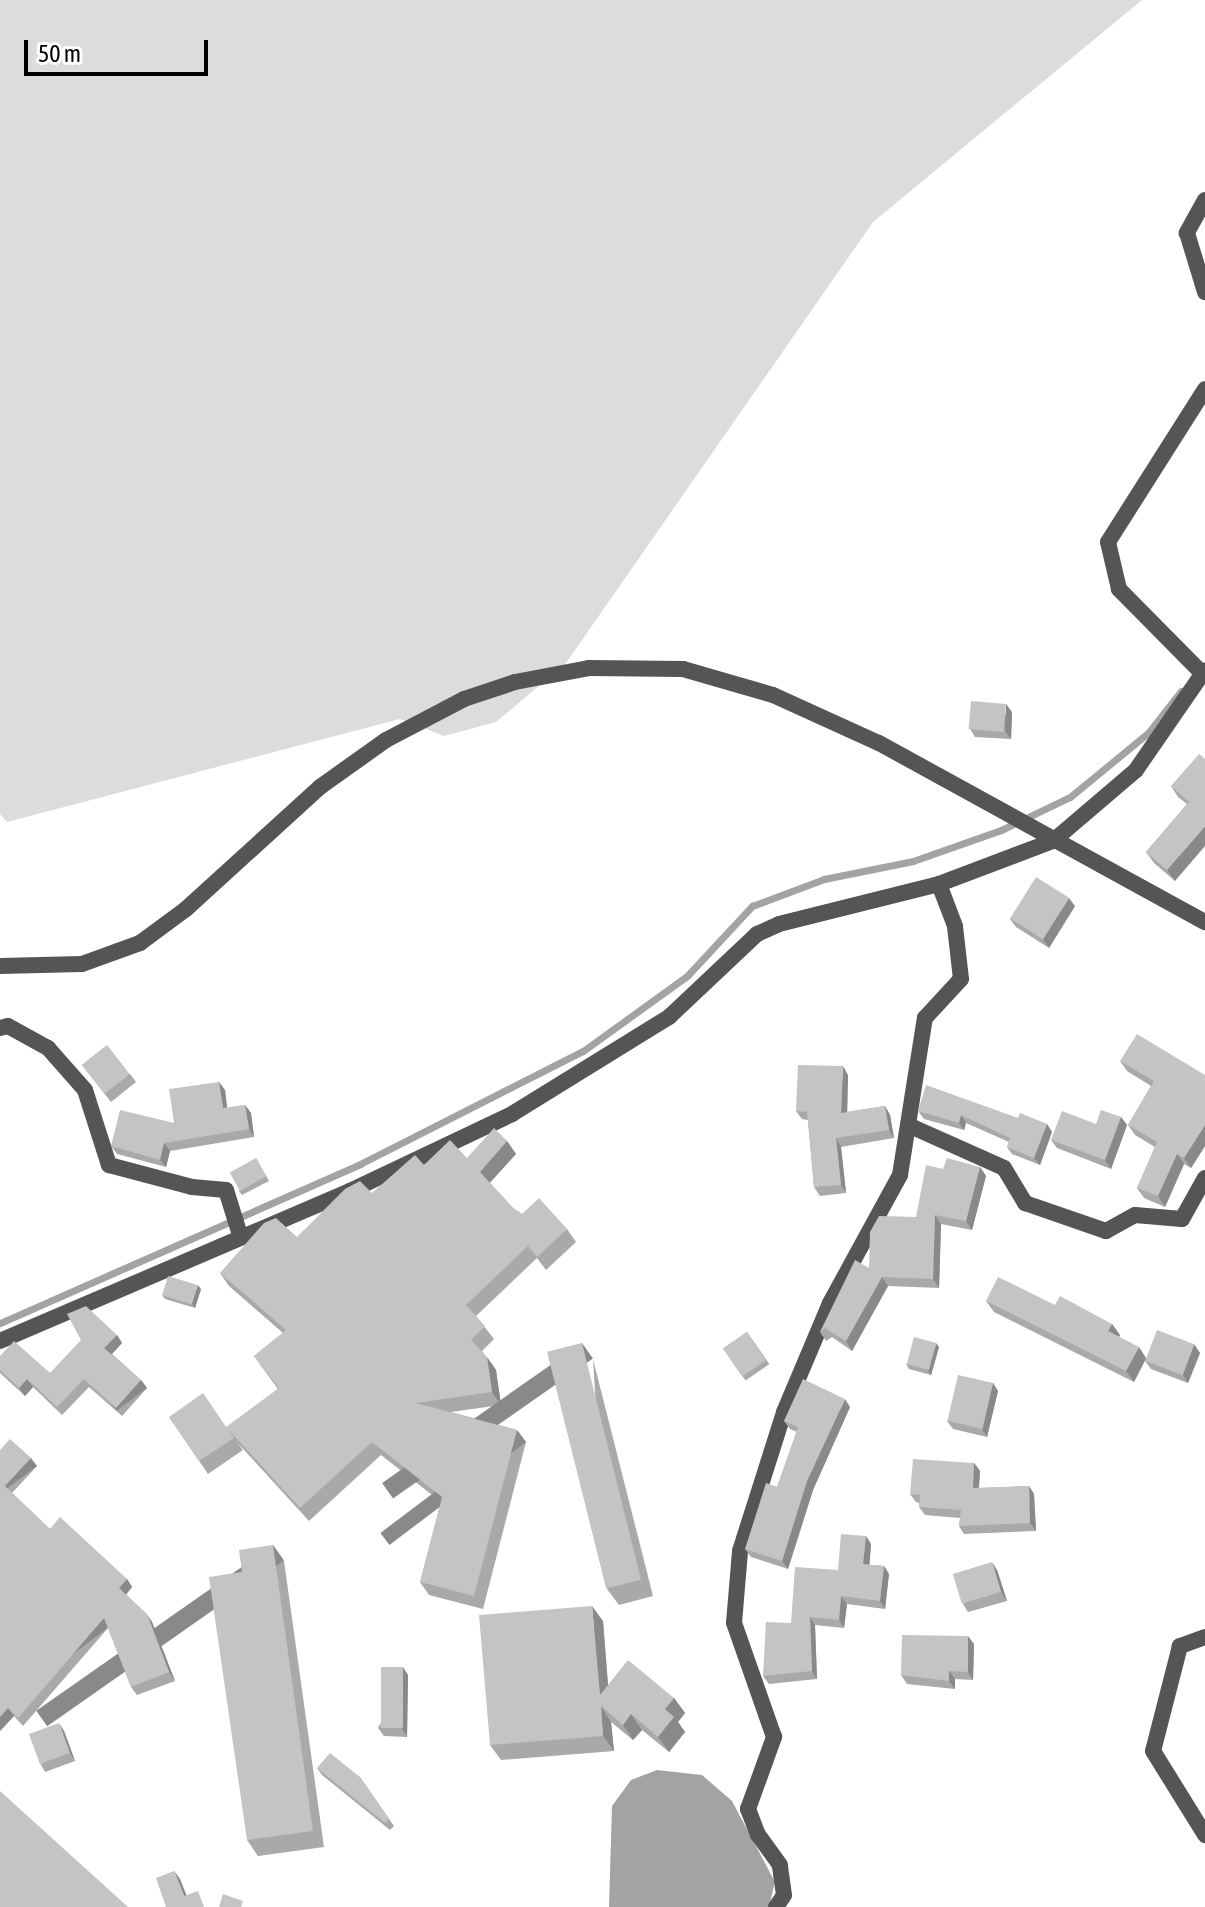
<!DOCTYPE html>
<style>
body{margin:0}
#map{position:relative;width:1205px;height:1907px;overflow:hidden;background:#fff;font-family:"Asap Condensed",sans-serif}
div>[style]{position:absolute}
.green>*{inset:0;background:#dcdcdc}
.water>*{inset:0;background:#a3a3a3}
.stream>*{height:7px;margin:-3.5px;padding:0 3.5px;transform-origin:3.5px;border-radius:3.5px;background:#a3a3a3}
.minor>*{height:16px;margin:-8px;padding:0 8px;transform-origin:8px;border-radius:8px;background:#555}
.tertiary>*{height:16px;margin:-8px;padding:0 8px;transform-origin:8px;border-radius:8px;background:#555}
.wall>*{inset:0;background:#a9a9a9;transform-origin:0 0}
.shaded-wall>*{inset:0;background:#898989;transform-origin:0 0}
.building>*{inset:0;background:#c4c4c4;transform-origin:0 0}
span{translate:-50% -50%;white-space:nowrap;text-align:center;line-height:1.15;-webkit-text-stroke:6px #fff;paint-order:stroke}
.scale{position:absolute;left:24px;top:40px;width:184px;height:36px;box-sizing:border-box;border:4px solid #000;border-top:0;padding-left:10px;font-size:24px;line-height:28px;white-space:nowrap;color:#000;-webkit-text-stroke:6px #fff;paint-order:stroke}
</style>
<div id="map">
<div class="green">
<div style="clip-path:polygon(0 0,1142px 0,873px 222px,566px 663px,496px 722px,444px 736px,400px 719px,7px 822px,0 814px)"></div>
</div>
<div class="water">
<div style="clip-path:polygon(657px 1770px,702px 1775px,732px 1801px,775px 1882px,769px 1907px,609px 1907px,612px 1806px,631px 1780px)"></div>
</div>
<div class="stream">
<div style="left:0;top:1323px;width:394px;rotate:-23.8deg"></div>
<div style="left:360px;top:1164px;width:250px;rotate:-26.9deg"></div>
<div style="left:583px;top:1051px;width:128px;rotate:-35.8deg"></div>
<div style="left:687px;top:976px;width:96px;rotate:-47.1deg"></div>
<div style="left:752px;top:906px;width:77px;rotate:-20.6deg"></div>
<div style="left:824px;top:879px;width:91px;rotate:-11.4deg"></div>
<div style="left:913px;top:861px;width:93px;rotate:-19.4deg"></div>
<div style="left:1001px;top:830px;width:76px;rotate:-25.6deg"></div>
<div style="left:1070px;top:797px;width:102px;rotate:-39.4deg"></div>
<div style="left:1149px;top:732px;width:52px;rotate:-52deg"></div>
</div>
<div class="minor">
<div style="left:1205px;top:200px;width:38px;rotate:119deg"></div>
<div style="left:1187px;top:233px;width:62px;rotate:73deg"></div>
<div style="left:1201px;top:672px;width:117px;rotate:-134.7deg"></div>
<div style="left:1119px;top:589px;width:48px;rotate:-103.2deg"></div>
<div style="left:1108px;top:542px;width:181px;rotate:-57.6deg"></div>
<div style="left:0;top:1028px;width:8px;rotate:-14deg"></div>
<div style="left:8px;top:1026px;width:46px;rotate:28.8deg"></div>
<div style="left:48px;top:1048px;width:56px;rotate:48.6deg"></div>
<div style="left:85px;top:1090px;width:79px;rotate:72.3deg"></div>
<div style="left:109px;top:1165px;width:86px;rotate:14.8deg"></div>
<div style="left:192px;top:1187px;width:34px;rotate:5deg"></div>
<div style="left:226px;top:1190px;width:47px;rotate:72.7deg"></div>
<div style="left:908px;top:1125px;width:105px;rotate:24.1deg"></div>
<div style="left:1004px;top:1168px;width:41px;rotate:59deg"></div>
<div style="left:1025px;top:1203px;width:86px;rotate:19.1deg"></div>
<div style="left:1106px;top:1231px;width:33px;rotate:-29deg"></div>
<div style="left:1135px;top:1215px;width:47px;rotate:4.9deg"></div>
<div style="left:1182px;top:1219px;width:47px;rotate:-60.7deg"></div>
<div style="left:0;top:1341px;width:381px;rotate:-23.2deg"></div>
<div style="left:350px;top:1191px;width:179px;rotate:-25.4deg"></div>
<div style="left:512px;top:1114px;width:185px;rotate:-31.7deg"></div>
<div style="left:669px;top:1017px;width:121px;rotate:-43.3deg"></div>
<div style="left:757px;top:934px;width:24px;rotate:-24deg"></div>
<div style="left:779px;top:924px;width:165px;rotate:-14deg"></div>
<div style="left:939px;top:884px;width:122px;rotate:-20.7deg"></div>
<div style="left:1053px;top:841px;width:109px;rotate:-40.5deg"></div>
<div style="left:1136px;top:770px;width:121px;rotate:-55.4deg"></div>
<div style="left:1205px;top:1637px;width:27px;rotate:160deg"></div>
<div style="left:1180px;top:1646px;width:108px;rotate:104.4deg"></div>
<div style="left:1153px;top:1751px;width:99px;rotate:58.2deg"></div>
<div style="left:776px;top:1907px;width:14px;rotate:-56deg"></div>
<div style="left:784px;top:1895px;width:30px;rotate:-98deg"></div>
<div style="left:780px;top:1865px;width:37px;rotate:-126deg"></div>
<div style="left:758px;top:1835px;width:28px;rotate:-111deg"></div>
<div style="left:748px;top:1809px;width:77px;rotate:-70.1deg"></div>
<div style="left:774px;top:1737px;width:121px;rotate:-109.3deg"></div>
<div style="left:734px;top:1623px;width:72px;rotate:-85.2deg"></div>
<div style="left:740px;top:1551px;width:146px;rotate:-72.4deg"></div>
<div style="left:784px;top:1412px;width:118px;rotate:-67.1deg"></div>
<div style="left:830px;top:1303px;width:146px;rotate:-61.3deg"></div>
<div style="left:900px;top:1175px;width:159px;rotate:-81deg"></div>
<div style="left:925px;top:1018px;width:53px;rotate:-47.3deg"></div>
<div style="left:961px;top:979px;width:53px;rotate:-96.5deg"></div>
<div style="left:955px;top:926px;width:45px;rotate:-110.9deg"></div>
</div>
<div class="tertiary">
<div style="left:0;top:966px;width:82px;rotate:-1.4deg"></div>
<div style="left:82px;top:964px;width:62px;rotate:-19.9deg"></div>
<div style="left:140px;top:943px;width:57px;rotate:-36.5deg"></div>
<div style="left:186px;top:909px;width:181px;rotate:-42.3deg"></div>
<div style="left:320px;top:787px;width:81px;rotate:-35.5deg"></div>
<div style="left:386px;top:740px;width:88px;rotate:-27.7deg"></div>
<div style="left:464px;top:699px;width:54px;rotate:-18.4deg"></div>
<div style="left:515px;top:682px;width:75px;rotate:-10.7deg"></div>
<div style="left:589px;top:668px;width:94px;rotate:0.6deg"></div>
<div style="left:683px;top:669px;width:94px;rotate:16.1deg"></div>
<div style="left:773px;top:695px;width:116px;rotate:24.4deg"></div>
<div style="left:879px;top:743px;width:372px;rotate:28.8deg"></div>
</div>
<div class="wall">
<div style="clip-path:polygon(1012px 712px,1011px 739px,975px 737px,970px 729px)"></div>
<div style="clip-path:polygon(1205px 759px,1175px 881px,1154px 863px,1146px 852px,1187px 804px,1178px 797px,1171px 786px)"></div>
<div style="clip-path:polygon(1075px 906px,1049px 948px,1016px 927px,1010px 919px)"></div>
<div style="clip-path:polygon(1120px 1061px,1205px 1075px,1205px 1146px,1191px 1168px,1184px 1164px,1165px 1207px,1144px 1198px,1137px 1188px,1155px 1147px,1135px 1135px,1128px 1125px,1151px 1086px,1127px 1071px)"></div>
<div style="clip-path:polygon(82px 1065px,130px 1074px,136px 1082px,111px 1102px)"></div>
<div style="clip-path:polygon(848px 1075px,847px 1112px,885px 1106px,890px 1115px,894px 1138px,841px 1147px,846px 1193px,820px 1196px,814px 1187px,808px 1120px,802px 1119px,796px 1111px)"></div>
<div style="clip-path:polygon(219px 1082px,225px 1090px,227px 1108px,245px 1105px,251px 1113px,254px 1137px,170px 1151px,166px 1167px,117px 1154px,111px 1146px,174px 1123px)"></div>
<div style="clip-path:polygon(918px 1111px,1018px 1118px,1047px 1124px,1052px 1132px,1040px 1165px,1012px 1154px,1007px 1147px,1009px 1142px,966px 1123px,964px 1130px,924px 1119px)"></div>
<div style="clip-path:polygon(1121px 1117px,1127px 1125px,1111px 1169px,1057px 1148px,1051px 1140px,1096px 1124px)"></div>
<div style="clip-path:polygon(507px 1141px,516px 1154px,490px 1183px,513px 1208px,522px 1214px,567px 1229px,576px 1242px,546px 1270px,537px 1258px,476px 1316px,494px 1339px,482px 1351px,496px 1370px,501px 1405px,451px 1412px,517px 1430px,526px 1442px,483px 1609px,429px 1595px,420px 1582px,441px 1502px,381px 1455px,309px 1521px,236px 1441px,243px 1450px,208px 1474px,169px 1417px,227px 1427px,278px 1389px,254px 1356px,283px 1333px,229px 1286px,220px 1273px,297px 1237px,424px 1165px,467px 1158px)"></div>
<div style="clip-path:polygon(256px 1158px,269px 1181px,242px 1195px,239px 1191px)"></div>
<div style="clip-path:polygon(980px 1167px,986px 1176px,972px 1230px,941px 1224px,939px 1288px,888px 1286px,852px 1351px,832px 1337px,826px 1341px,820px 1332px,869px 1268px,916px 1217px,943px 1169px)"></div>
<div style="clip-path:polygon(201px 1289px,195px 1308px,165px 1299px,162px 1295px)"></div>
<div style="clip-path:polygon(986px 1301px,1055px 1305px,1112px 1324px,1120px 1335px,1119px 1337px,1146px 1358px,1200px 1353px,1188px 1383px,1151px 1369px,1145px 1361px,1134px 1382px,994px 1312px)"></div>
<div style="left:747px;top:1332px;width:39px;height:29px;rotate:55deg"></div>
<div style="clip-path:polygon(117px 1335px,122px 1343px,112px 1354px,141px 1380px,147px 1388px,122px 1416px,89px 1387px,62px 1415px,33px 1387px,25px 1396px,0 1373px,0 1356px,50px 1373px)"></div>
<div style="clip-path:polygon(939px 1347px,931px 1375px,909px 1369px,906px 1364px)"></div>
<div style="clip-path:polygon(593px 1359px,653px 1596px,619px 1605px,607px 1589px)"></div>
<div style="clip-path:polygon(993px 1383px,998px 1391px,987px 1437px,953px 1429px,947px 1421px)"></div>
<div style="clip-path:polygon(850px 1407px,813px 1490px,788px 1569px,751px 1557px,745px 1549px,777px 1487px,797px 1432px,790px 1429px,784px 1421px)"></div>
<div style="clip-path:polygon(0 1450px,37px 1466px,12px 1493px,50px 1529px,127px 1579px,132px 1587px,126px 1594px,152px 1622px,175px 1681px,137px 1695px,131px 1687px,108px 1628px,23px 1726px,14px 1716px,0 1731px)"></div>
<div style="clip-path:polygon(974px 1463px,980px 1471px,979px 1488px,1029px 1486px,1034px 1494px,1036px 1531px,964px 1534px,959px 1526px,960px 1518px,925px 1515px,919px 1507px,919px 1503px,916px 1502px,910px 1494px)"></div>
<div style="clip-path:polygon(866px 1536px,871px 1544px,869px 1565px,884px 1566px,889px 1574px,885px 1609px,847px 1604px,844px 1628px,815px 1625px,817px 1679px,769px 1684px,763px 1676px,791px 1623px,838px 1570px)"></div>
<div style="clip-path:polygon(273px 1545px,284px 1561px,324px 1847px,258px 1856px,247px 1840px,242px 1572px)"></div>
<div style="clip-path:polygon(997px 1570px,1007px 1601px,968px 1612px,963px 1604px)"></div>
<div style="clip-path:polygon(603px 1621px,608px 1685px,674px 1698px,685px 1713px,678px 1722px,685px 1732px,669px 1752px,642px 1730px,633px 1740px,611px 1722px,614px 1751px,501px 1760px,490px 1745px)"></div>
<div style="clip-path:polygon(974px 1644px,973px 1680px,955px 1679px,955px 1689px,907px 1684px,901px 1675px)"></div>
<div style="clip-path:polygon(408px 1675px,407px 1737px,384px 1736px,378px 1728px)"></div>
<div style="clip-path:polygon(64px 1731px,75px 1761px,45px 1772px,40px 1763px)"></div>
<div style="clip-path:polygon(317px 1768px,360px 1777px,394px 1826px,390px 1830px,322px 1775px)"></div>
</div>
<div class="shaded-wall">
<div style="clip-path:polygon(1006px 704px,1012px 712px,1011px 739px,1005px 731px)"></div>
<div style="clip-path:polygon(1205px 826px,1205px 846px,1175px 881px,1167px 870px)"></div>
<div style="clip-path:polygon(1069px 898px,1075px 906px,1049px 948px,1043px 939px)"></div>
<div style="clip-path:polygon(843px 1066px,848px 1075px,847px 1121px,841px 1113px)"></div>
<div style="clip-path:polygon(219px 1082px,225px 1090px,228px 1116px,223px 1108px)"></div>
<div style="clip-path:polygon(245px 1105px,251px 1113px,254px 1137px,249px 1129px)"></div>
<div style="clip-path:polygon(885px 1106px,890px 1115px,894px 1138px,889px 1130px)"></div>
<div style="clip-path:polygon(961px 1115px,966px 1123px,964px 1130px,959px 1123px)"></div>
<div style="clip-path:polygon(1121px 1117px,1127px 1125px,1111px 1169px,1105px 1160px)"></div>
<div style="clip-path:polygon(1047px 1124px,1052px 1132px,1040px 1165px,1034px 1158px)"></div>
<div style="clip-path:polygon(1205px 1125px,1205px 1146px,1191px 1168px,1184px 1158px)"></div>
<div style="clip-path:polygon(836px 1138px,841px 1147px,846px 1193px,841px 1185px)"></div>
<div style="clip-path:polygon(507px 1141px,516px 1154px,488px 1184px,480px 1172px)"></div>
<div style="clip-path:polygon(164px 1143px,170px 1151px,166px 1167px,160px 1160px)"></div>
<div style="clip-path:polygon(1177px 1154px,1184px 1164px,1165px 1207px,1158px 1196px)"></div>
<div style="clip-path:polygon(980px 1167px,986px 1176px,972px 1230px,966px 1221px)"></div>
<div style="clip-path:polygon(935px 1215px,941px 1224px,939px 1288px,933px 1279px)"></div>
<div style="clip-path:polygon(882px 1277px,888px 1286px,852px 1351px,846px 1341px)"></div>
<div style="clip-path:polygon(198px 1285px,201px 1289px,195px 1308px,192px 1303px)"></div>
<div style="clip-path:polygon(1112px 1324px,1120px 1335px,1116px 1342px,1108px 1331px)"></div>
<div style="clip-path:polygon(117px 1335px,122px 1343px,110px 1356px,104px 1348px)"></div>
<div style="left:582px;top:1343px;width:19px;height:244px;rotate:55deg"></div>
<div style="clip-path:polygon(936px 1343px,939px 1347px,931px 1375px,928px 1371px)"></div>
<div style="clip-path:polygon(1194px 1344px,1200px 1353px,1188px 1383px,1183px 1375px)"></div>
<div style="clip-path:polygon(1139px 1347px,1146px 1358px,1134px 1382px,1126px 1371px)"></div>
<div style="clip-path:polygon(487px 1357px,496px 1370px,501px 1405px,492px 1392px)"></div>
<div style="clip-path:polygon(27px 1379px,33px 1387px,25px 1396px,19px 1388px)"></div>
<div style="left:141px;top:1380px;width:10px;height:38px;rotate:53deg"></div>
<div style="clip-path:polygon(993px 1383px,998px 1391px,987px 1437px,982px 1429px)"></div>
<div style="clip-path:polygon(845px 1399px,850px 1407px,813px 1490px,788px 1569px,782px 1561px,807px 1481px)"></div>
<div style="left:517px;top:1430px;width:15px;height:171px;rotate:53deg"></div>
<div style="left:31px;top:1458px;width:10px;height:38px;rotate:53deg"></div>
<div style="clip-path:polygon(974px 1463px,980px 1471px,978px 1496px,973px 1488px)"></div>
<div style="clip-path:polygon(1029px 1486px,1034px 1494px,1036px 1531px,1030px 1523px)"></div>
<div style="clip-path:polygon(866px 1536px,871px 1544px,869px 1572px,863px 1564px)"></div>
<div style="left:273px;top:1545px;width:19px;height:289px;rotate:55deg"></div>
<div style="clip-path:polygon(992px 1562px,997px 1570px,1007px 1601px,1001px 1592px)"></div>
<div style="clip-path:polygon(884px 1566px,889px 1574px,885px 1609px,880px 1601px)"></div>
<div style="clip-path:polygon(127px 1579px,132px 1587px,125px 1596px,119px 1588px)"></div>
<div style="clip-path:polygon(841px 1596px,847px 1604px,844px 1628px,839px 1620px)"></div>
<div style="clip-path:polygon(592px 1606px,603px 1621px,610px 1711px,600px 1695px)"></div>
<div style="clip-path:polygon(147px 1614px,152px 1622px,175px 1681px,169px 1672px)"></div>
<div style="clip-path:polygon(810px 1617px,815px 1625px,817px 1679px,812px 1671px)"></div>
<div style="left:104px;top:1618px;width:10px;height:132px;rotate:53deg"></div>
<div style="clip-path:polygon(968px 1636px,974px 1644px,973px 1680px,968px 1672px)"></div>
<div style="clip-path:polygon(403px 1667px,408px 1675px,407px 1737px,402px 1729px)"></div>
<div style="clip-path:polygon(949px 1671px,955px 1679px,955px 1689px,949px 1681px)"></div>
<div style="clip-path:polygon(674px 1698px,685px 1713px,678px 1722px,685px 1732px,669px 1752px,658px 1737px,665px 1709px)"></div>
<div style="clip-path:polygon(601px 1706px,611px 1722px,614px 1751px,603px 1736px)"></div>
<div style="clip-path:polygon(8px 1708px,14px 1716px,0 1731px,0 1717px)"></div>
<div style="clip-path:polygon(631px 1714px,642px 1730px,633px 1740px,623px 1725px)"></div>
<div style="clip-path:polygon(59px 1723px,64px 1731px,75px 1761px,70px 1753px)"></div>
<div style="clip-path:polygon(174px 1871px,180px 1879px,190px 1904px,184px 1896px)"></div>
</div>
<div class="building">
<div style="left:971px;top:701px;width:35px;height:28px;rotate:5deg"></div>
<div style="clip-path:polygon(1199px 754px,1205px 759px,1205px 826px,1167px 870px,1146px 852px,1189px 802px,1171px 786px)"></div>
<div style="left:1036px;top:877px;width:39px;height:49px;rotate:32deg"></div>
<div style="clip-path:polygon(1137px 1034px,1205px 1075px,1205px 1125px,1184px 1158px,1177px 1154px,1158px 1196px,1137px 1188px,1157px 1142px,1128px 1125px,1154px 1081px,1120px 1061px)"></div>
<div style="left:107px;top:1045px;width:37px;height:32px;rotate:52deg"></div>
<div style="clip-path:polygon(798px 1065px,843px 1066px,841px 1113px,885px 1106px,889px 1130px,836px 1138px,841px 1185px,814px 1187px,807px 1112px,796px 1111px)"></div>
<div style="clip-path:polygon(219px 1082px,223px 1108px,245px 1105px,249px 1129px,164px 1143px,160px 1160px,111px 1146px,120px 1110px,174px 1123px,169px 1089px)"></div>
<div style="clip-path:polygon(926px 1085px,1018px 1118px,1020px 1113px,1047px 1124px,1034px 1158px,1007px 1147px,1010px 1138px,961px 1115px,959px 1123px,918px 1111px)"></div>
<div style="clip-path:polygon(1101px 1110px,1121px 1117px,1105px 1160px,1051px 1140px,1062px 1111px,1096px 1124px)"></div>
<div style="clip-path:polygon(494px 1128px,507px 1141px,480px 1172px,513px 1208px,522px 1214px,539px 1198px,567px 1229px,537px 1257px,528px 1246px,466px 1305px,485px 1326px,471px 1340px,487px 1357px,492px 1392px,416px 1403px,517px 1430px,474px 1596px,420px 1582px,442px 1497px,372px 1442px,300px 1508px,228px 1429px,234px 1438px,199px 1461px,169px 1417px,203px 1393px,226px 1427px,279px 1388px,254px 1356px,286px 1330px,220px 1273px,264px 1223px,276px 1218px,297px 1237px,345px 1189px,360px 1181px,372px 1193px,415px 1155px,424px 1165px,450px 1140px,467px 1158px)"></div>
<div style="left:256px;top:1158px;width:21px;height:30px;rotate:61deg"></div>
<div style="clip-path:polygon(947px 1158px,980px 1167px,966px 1221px,935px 1215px,933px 1279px,882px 1277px,846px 1341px,825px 1328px,820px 1332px,855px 1260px,869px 1268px,870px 1232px,879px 1216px,916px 1217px,926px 1165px,943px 1169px)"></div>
<div style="left:168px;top:1276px;width:31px;height:20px;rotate:17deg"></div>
<div style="clip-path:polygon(998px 1277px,1055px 1305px,1060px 1296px,1112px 1324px,1108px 1331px,1139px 1347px,1126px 1371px,986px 1301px)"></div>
<div style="clip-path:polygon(86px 1306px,117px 1335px,104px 1348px,141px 1380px,116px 1408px,84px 1379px,57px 1407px,27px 1379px,19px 1388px,0 1370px,0 1356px,14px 1341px,50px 1373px,81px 1340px,67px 1314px)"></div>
<div style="left:1157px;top:1330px;width:40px;height:33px;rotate:21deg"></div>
<div style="left:747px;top:1332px;width:34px;height:29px;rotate:56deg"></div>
<div style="left:914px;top:1337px;width:23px;height:28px;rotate:15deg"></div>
<div style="left:582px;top:1343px;width:244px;height:36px;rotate:76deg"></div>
<div style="left:958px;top:1375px;width:36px;height:47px;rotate:13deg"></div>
<div style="clip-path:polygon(803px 1379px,845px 1399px,807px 1481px,782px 1561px,745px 1549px,766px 1483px,777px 1487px,798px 1427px,784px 1421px)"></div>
<div style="clip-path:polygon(10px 1439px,31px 1458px,5px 1486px,50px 1529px,60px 1517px,127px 1579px,119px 1588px,147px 1614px,169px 1672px,131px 1687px,104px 1618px,18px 1718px,8px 1708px,0 1717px,0 1450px)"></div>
<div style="clip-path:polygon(913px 1459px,974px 1463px,973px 1488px,1029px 1486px,1030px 1523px,959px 1526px,961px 1510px,919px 1507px,920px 1495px,910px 1494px)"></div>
<div style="clip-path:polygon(841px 1534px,866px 1536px,863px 1564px,884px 1566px,880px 1601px,841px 1596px,839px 1620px,810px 1617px,812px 1671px,763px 1676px,766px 1622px,791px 1623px,795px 1567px,838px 1570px)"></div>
<div style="clip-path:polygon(273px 1545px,313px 1831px,247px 1840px,209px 1577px,242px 1572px,239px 1550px)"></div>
<div style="left:992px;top:1562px;width:31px;height:41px;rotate:73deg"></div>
<div style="clip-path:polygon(592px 1606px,600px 1695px,628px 1660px,674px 1698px,665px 1709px,674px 1717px,658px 1737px,631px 1714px,623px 1725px,601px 1706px,603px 1736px,490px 1745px,479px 1615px)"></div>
<div style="clip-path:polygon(902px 1635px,968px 1636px,968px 1672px,949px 1671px,949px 1681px,901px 1675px)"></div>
<div style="left:381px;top:1667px;width:22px;height:61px"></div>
<div style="left:59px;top:1723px;width:32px;height:32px;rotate:70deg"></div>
<div style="clip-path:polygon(330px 1753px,360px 1777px,389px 1819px,385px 1823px,317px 1768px)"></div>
<div style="clip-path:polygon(0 1791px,128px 1907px,0 1907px)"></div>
<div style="clip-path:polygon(174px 1871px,184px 1896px,198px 1891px,204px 1907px,166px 1907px,156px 1878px)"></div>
<div style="clip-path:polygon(223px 1894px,243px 1901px,241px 1907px,219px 1907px)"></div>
</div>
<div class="scale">50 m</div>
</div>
